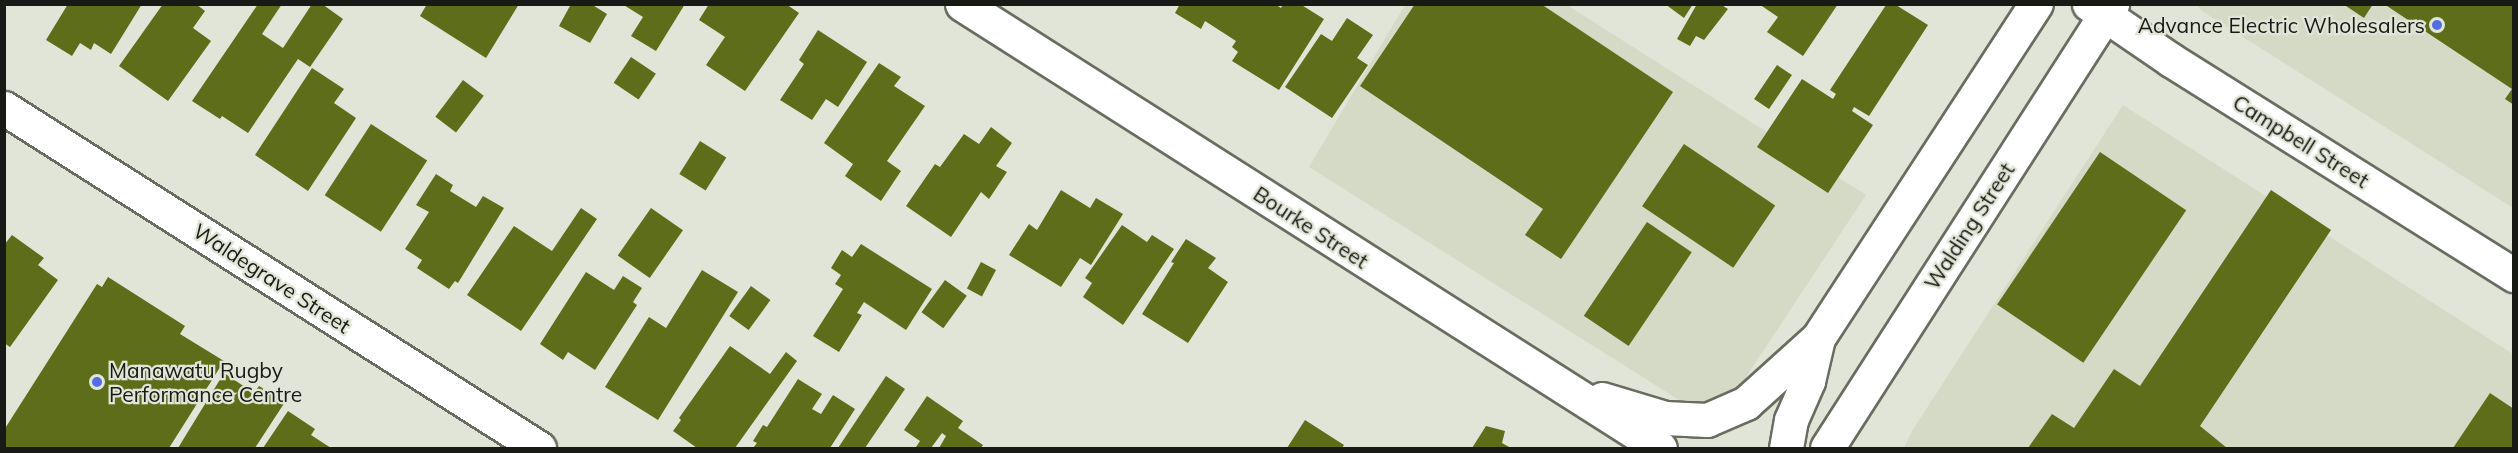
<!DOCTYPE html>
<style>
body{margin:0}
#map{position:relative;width:2518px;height:453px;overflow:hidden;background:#e1e5d7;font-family:Mulish,sans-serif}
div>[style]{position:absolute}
.built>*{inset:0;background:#d4dac5}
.building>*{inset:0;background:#5d6d19;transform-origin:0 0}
.roads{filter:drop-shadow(2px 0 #696d61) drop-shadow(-2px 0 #696d61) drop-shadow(0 2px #696d61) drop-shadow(0 -2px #696d61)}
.street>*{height:33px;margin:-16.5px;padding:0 16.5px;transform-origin:16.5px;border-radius:16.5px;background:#fff}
.secondary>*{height:33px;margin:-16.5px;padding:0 16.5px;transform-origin:16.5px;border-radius:16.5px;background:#fff}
.dots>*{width:16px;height:16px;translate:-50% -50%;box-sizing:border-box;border:3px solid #e1e5d7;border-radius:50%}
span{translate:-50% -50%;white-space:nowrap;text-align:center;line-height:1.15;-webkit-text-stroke:4.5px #e1e5d7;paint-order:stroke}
.poi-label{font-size:21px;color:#181a15}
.right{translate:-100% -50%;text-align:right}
.left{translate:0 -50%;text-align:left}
.street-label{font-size:21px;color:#181a15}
.frame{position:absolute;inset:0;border:6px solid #181a15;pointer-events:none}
</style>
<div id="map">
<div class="built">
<div style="clip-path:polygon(1405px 5px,1567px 5px,1866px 195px,1742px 383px,1713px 402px,1687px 405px,1309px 167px)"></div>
<div style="clip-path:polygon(2197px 5px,2513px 5px,2513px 208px,2202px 11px)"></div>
<div style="clip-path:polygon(2123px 105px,2513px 354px,2513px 448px,1904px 448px,1912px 431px)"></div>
</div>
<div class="building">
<div style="clip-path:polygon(68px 4px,142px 4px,111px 54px,94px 43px,91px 50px,80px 43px,72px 56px,46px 40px)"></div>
<div style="clip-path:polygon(163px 4px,196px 4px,205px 11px,193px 28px,211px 41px,168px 101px,119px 66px)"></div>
<div style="clip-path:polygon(258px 4px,282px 4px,262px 34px,283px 48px,312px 4px,322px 4px,343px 19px,310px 67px,298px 59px,248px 133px,222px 116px,220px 119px,192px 101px)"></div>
<div style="clip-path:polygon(427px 4px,519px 4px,486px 58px,420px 16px)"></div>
<div style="clip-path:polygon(571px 4px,591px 4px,607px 14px,590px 43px,559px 26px)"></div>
<div style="clip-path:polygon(622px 4px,685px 4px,656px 51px,631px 36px,643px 17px)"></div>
<div style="clip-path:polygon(709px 4px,786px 4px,799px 13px,745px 91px,706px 65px,725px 37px,699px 20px)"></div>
<div style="clip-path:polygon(1180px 4px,1275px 4px,1281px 8px,1283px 4px,1300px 4px,1324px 19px,1279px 90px,1232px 61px,1238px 52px,1232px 47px,1236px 41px,1205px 21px,1201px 29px,1175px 13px)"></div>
<div style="clip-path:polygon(1415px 4px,1541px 4px,1673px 92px,1561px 259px,1525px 235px,1543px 209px,1360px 86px)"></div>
<div style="clip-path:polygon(1665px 4px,1693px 4px,1684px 18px)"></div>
<div style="clip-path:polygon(1697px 4px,1720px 4px,1728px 9px,1704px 40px,1696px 36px,1690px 46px,1677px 39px)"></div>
<div style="clip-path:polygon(1759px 4px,1838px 4px,1803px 56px,1767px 32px,1778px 17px)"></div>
<div style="clip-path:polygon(2343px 4px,2373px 4px,2364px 18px)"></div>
<div style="clip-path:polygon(2384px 4px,2514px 4px,2514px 105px,2505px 99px,2512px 89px)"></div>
<div style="clip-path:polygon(1886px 5px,1896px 5px,1928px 25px,1869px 116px,1854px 107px,1852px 111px,1873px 125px,1828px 193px,1757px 147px,1802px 79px,1833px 99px,1836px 94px,1830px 90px)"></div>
<div style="clip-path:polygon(1347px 18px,1373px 35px,1357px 58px,1368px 65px,1332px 118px,1285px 87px,1321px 34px,1332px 41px)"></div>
<div style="clip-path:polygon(818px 30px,867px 62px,838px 107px,826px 99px,812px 120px,780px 100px,804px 64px,799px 60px)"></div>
<div style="left:631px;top:57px;width:30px;height:31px;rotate:34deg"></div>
<div style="clip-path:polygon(879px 63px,901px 77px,894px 86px,925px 106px,887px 161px,901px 171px,881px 201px,845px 176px,853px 164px,824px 143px)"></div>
<div style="left:1777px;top:65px;width:18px;height:41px;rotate:34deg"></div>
<div style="clip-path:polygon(312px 68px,344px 89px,334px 103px,356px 118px,308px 191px,255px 155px)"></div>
<div style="left:463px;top:80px;width:26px;height:46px;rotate:37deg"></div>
<div style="left:371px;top:124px;width:67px;height:85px;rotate:33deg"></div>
<div style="clip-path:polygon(991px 127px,1012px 143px,996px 166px,1007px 172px,989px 199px,981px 192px,951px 237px,906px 206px,935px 164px,940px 167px,964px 134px,979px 144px)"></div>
<div style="left:700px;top:141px;width:31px;height:39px;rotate:32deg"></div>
<div style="left:1684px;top:144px;width:110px;height:75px;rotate:34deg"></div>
<div style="left:2100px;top:152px;width:104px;height:184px;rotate:34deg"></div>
<div style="clip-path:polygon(436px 174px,453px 185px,450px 191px,476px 207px,483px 196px,504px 208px,458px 283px,455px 281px,449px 289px,417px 268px,422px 260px,405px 249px,429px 212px,416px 205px)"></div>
<div style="clip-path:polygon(1061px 190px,1090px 208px,1096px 198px,1123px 214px,1091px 265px,1080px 258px,1061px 287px,1009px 255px,1029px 224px,1037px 230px)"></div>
<div style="clip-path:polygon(2271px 190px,2331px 230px,2200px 426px,2227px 448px,2028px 448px,2052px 414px,2074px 428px,2114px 369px,2140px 386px)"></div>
<div style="clip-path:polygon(581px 208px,597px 219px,521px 331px,467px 295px,514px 226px,552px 251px)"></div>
<div style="left:651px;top:208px;width:39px;height:58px;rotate:35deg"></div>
<div style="left:1647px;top:222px;width:54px;height:113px;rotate:34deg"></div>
<div style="clip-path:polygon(1122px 225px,1147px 242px,1152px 235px,1174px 249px,1123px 325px,1083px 297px,1092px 283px,1085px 278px)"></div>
<div style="clip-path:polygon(12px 235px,44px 258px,38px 265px,58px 280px,10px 347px,4px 343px,4px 245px)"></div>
<div style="clip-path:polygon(1186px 239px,1216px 258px,1208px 268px,1228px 282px,1188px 343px,1142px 314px,1174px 263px,1171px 262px)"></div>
<div style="clip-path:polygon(861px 244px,932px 289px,906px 330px,864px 302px,857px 313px,862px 315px,839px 352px,813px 336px,843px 289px,835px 284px,841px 275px,831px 268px,842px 250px,852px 257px)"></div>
<div style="left:981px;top:262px;width:17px;height:30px;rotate:28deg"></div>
<div style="clip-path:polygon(702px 270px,738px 292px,658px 420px,605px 387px,649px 317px,666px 328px)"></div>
<div style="clip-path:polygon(586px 272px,614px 290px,623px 276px,642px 288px,633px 302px,637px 305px,595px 370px,568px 352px,563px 360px,540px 344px)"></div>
<div style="clip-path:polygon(108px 277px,185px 326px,180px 334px,224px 361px,169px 448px,4px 448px,4px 430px,97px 284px,102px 287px)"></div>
<div style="left:945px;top:280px;width:27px;height:40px;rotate:36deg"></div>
<div style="left:751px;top:286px;width:24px;height:37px;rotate:36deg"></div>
<div style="clip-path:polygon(730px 346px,770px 374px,786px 352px,797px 361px,735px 448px,697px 448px,673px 431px,681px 420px,679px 418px)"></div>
<div style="clip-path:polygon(224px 373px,254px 393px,259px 386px,285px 402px,255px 448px,178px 448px)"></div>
<div style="clip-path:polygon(886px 376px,905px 389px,865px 448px,838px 448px)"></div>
<div style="clip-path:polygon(798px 379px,822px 394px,812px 409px,821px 414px,833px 395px,855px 409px,830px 448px,753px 448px,757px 443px,753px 441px,763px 425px,767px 427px)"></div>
<div style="clip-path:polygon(2490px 393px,2514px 409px,2514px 448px,2453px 448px)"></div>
<div style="clip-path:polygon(927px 396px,963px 421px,958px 428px,983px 445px,981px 448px,939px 448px,946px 436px,942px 433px,931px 448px,916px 447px,920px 441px,904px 430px)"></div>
<div style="clip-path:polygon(288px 411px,315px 429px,311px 435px,331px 448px,263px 448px)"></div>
<div style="clip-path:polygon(1305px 420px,1344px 445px,1342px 448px,1287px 448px)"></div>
<div style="clip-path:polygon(1486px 426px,1505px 431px,1502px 443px,1511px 448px,1472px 448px)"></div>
</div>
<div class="roads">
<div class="street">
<div style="left:2089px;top:4px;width:99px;rotate:34.3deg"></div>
<div style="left:2171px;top:60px;width:405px;rotate:32.1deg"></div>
<div style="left:4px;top:108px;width:634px;rotate:32.44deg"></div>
</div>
<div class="secondary">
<div style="left:962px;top:4px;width:827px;rotate:32.46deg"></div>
<div style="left:1602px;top:399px;width:66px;rotate:16.8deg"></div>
<div style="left:1665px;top:418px;width:42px;rotate:2.7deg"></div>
<div style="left:1707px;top:420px;width:43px;rotate:-23.6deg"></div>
<div style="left:1746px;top:403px;width:97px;rotate:-42.1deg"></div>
<div style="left:1786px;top:448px;width:28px;rotate:-80deg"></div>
<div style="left:1791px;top:420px;width:43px;rotate:-66.4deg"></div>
<div style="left:1808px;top:381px;width:44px;rotate:-76.9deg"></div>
<div style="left:1818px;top:338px;width:399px;rotate:-56.9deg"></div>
<div style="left:1827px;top:448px;width:528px;rotate:-57.3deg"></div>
</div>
</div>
<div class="dots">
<div style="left:2437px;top:25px;background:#516ee3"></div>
<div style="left:97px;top:382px;background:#516ee3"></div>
</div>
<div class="poi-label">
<span class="right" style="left:2425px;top:25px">Advance Electric Wholesalers</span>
<span class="left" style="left:109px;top:382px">Manawatu Rugby<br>Performance Centre</span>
</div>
<div class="street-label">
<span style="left:2301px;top:141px;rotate:32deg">Campbell Street</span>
<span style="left:1969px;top:226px;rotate:-57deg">Walding Street</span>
<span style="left:1311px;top:227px;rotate:33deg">Bourke Street</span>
<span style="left:272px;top:278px;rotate:33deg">Waldegrave Street</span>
</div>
<div class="frame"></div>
</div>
